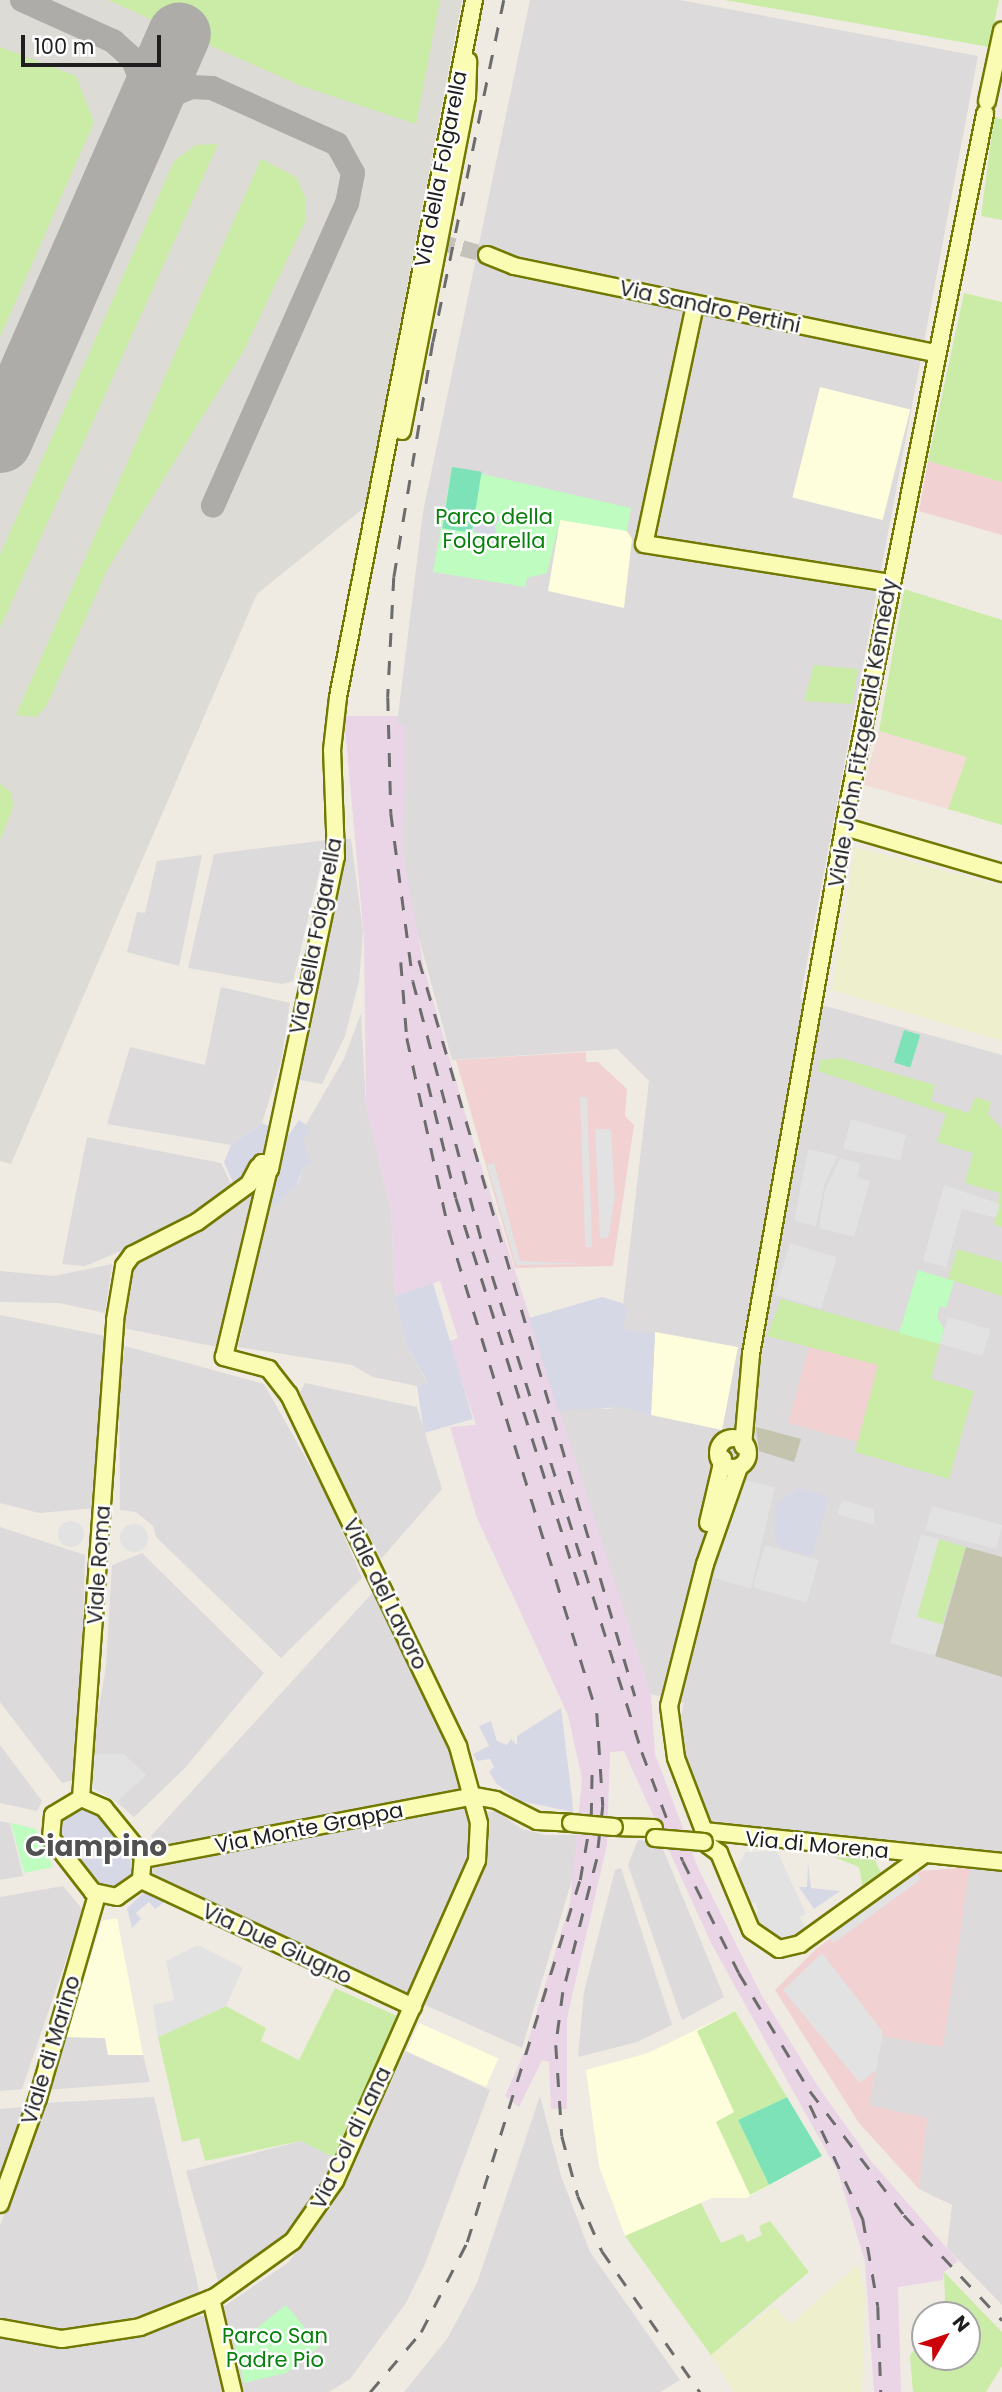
<!DOCTYPE html>
<style>
body{margin:0}
#map{position:relative;width:1002px;height:2392px;overflow:hidden;background:#efebe3;font-family:Poppins,sans-serif}
div>[style]{position:absolute}
.residential>*{inset:0;background:#dcdada}
.commercial>*{inset:0;background:#f1d1d1;transform-origin:0 0}
.industrial>*{inset:0;background:#e9d5e6}
.education>*{inset:0;background:#fffedc;transform-origin:0 0}
.military>*{inset:0;background:#f2dcd5;transform-origin:0 0}
.airport>*{inset:0;background:#dddbd5}
.construction>*{inset:0;background:#c4c3ae}
.farmland>*{inset:0;background:#eeefcd}
.grass>*{inset:0;background:#cbeca6;transform-origin:0 0}
.park>*{inset:0;background:#befcc0}
.pitch>*{inset:0;background:#7de2b7;transform-origin:0 0}
.parking>*{inset:0;background:#e2e2e2;transform-origin:0 0}
.round{border-radius:50%}
.plaza>*{inset:0;background:#d7d8e5}
.taxiway>*{height:24px;margin:-12px;padding:0 12px;transform-origin:12px;border-radius:12px;background:#aeaca8}
.runway>*{height:63px;margin:-31.5px;padding:0 31.5px;transform-origin:31.5px;border-radius:31.5px;background:#aeaca8}
.secondary-tunnel>*{height:16px;margin-top:-8px;transform-origin:0;background:repeating-linear-gradient(90deg,#c5c2bc 0 16px,transparent 0 24px)}
.roads{filter:drop-shadow(2px 0 #717900) drop-shadow(-2px 0 #717900) drop-shadow(0 2px #717900) drop-shadow(0 -2px #717900)}
.secondary>*{height:16px;margin:-8px;padding:0 8px;transform-origin:8px;border-radius:8px;background:#fbfcb4}
.secondary>.ring{margin:-8px;padding:0;box-sizing:content-box;background:none;border:16px solid #fbfcb4;border-radius:50%}
.rail>*{height:2.5px;margin-top:-1.25px;transform-origin:0;background:repeating-linear-gradient(90deg,#6c6c6c 0 14px,transparent 0 28px)}
.bridges{filter:drop-shadow(2px 0 #717900) drop-shadow(-2px 0 #717900) drop-shadow(0 2px #717900) drop-shadow(0 -2px #717900)}
.secondary-bridge>*{height:16px;margin:-8px;padding:0 8px;transform-origin:8px;border-radius:8px;background:#fbfcb4}
span{translate:-50% -50%;white-space:nowrap;text-align:center;line-height:1.15;-webkit-text-stroke:5px #fff;paint-order:stroke}
.street-label{font-size:21px;color:#1e1e1e}
.park-label{font-size:21px;color:#07800c}
.district-label{font-size:28px;color:#515151;font-weight:700}
.north{position:absolute;left:911px;top:2301px;width:70px;height:70px;box-sizing:border-box;background:#fff;border:2px solid #a5a5a5;border-radius:50%;rotate:51deg;font-size:19px;font-weight:700;line-height:28px;text-align:center;color:#1e1e1e}
.north::after{content:'';display:block;margin:auto;width:24px;height:32px;background:#cb0008;clip-path:polygon(50% 0,100% 100%,50% 72%,0 100%)}
.scale{position:absolute;left:21px;top:35px;width:140px;height:32px;box-sizing:border-box;border:4px solid #1e1e1e;border-top:0;padding-left:9px;font-size:21px;line-height:24px;white-space:nowrap;color:#1e1e1e;-webkit-text-stroke:5px #fff;paint-order:stroke}
</style>
<div id="map">
<div class="residential">
<div style="clip-path:polygon(530px 0,680px 0,978px 56px,800px 999px,1002px 1055px,1002px 2305px,947px 2248px,952px 2205px,919px 2189px,927px 2118px,869px 2105px,882px 2036px,943px 2046px,972px 1853px,707px 1826px,676px 1742px,684px 1703px,651px 1694px,557px 1406px,611px 1409px,649px 1081px,617px 1049px,452px 1060px,412px 913px,404px 858px,404px 725px,398px 725px,398px 716px,423px 512px)"></div>
<div style="clip-path:polygon(346px 839px,351px 839px,363px 931px,359px 981px,345px 1036px,322px 1084px,295px 1079px)"></div>
<div style="clip-path:polygon(327px 840px,293px 981px,282px 984px,188px 968px,214px 854px)"></div>
<div style="clip-path:polygon(202px 855px,179px 966px,127px 952px,137px 912px,145px 913px,157px 861px)"></div>
<div style="clip-path:polygon(221px 987px,290px 1003px,281px 1062px,262px 1123px,231px 1145px,107px 1124px,130px 1047px,205px 1065px)"></div>
<div style="clip-path:polygon(361px 1013px,366px 1106px,391px 1209px,395px 1295px,407px 1346px,428px 1384px,417px 1386px,373px 1377px,352px 1365px,238px 1347px,243px 1326px,237px 1318px,268px 1198px,282px 1196px,298px 1183px,304px 1166px,295px 1143px,344px 1059px)"></div>
<div style="clip-path:polygon(87px 1137px,221px 1163px,233px 1188px,133px 1246px,85px 1266px,62px 1264px)"></div>
<div style="clip-path:polygon(244px 1195px,253px 1201px,217px 1347px,118px 1327px,137px 1259px)"></div>
<div style="clip-path:polygon(112px 1264px,105px 1313px,59px 1303px,0 1302px,0 1271px,54px 1276px)"></div>
<div style="clip-path:polygon(0 1315px,106px 1336px,96px 1508px,39px 1513px,0 1503px)"></div>
<div style="clip-path:polygon(125px 1346px,264px 1384px,326px 1494px,362px 1578px,281px 1658px,156px 1537px,153px 1526px,136px 1512px,120px 1510px,119px 1384px)"></div>
<div style="clip-path:polygon(305px 1383px,417px 1407px,442px 1489px,381px 1559px,316px 1430px,300px 1392px)"></div>
<div style="clip-path:polygon(0 1527px,85px 1555px,79px 1779px,62px 1783px,0 1702px)"></div>
<div style="clip-path:polygon(142px 1553px,264px 1673px,185px 1768px,134px 1817px,98px 1786px,86px 1784px,106px 1666px,112px 1565px)"></div>
<div style="clip-path:polygon(375px 1590px,453px 1747px,465px 1788px,157px 1848px,151px 1836px)"></div>
<div style="clip-path:polygon(0 1745px,42px 1801px,37px 1811px,0 1803px)"></div>
<div style="clip-path:polygon(467px 1806px,473px 1856px,411px 1996px,152px 1876px,153px 1866px)"></div>
<div style="clip-path:polygon(496px 1811px,522px 1829px,545px 1835px,577px 1835px,574px 1873px,522px 2048px,423px 2004px,482px 1871px,484px 1813px)"></div>
<div style="clip-path:polygon(0 1821px,10px 1823px,23px 1876px,0 1880px)"></div>
<div style="clip-path:polygon(638px 1840px,660px 1842px,724px 1997px,682px 2020px,628px 1865px)"></div>
<div style="clip-path:polygon(621px 1868px,672px 2025px,637px 2042px,578px 2057px,584px 1992px,615px 1870px)"></div>
<div style="clip-path:polygon(63px 1886px,83px 1910px,22px 2089px,0 2091px,0 1897px)"></div>
<div style="clip-path:polygon(66px 2037px,106px 2038px,108px 2055px,143px 2055px,150px 2082px,46px 2090px)"></div>
<div style="clip-path:polygon(405px 2051px,490px 2090px,425px 2264px,406px 2303px,350px 2379px,329px 2392px,243px 2392px,223px 2307px,289px 2262px,345px 2184px)"></div>
<div style="clip-path:polygon(540px 2096px,561px 2176px,590px 2252px,680px 2380px,660px 2392px,404px 2392px,447px 2339px,477px 2283px)"></div>
<div style="clip-path:polygon(154px 2097px,201px 2299px,88px 2330px,25px 2329px,0 2321px,0 2226px,45px 2103px)"></div>
<div style="clip-path:polygon(24px 2107px,0 2174px,0 2109px)"></div>
<div style="clip-path:polygon(301px 2141px,335px 2158px,309px 2208px,278px 2242px,218px 2281px,186px 2171px)"></div>
<div style="clip-path:polygon(205px 2315px,223px 2392px,0 2392px,0 2335px,73px 2348px)"></div>
</div>
<div class="commercial">
<div style="clip-path:polygon(928px 461px,1002px 482px,1002px 535px,919px 511px)"></div>
<div style="clip-path:polygon(586px 1052px,586px 1062px,598px 1062px,627px 1089px,625px 1116px,634px 1125px,613px 1266px,515px 1268px,456px 1060px)"></div>
<div style="left:809px;top:1346px;width:73px;height:80px;rotate:15deg"></div>
<div style="clip-path:polygon(970px 1867px,943px 2047px,882px 2036px,869px 2105px,927px 2118px,919px 2189px,859px 2123px,775px 1990px,816px 1949px,921px 1871px)"></div>
</div>
<div class="industrial">
<div style="clip-path:polygon(344px 716px,398px 716px,398px 725px,405px 725px,404px 858px,424px 968px,472px 1137px,651px 1694px,655px 1754px,698px 1868px,762px 1996px,819px 2088px,871px 2161px,958px 2261px,944px 2272px,943px 2280px,898px 2287px,901px 2392px,874px 2392px,865px 2262px,838px 2172px,711px 1943px,624px 1751px,610px 1752px,607px 1845px,567px 2018px,567px 2109px,551px 2109px,549px 2062px,542px 2060px,519px 2107px,505px 2096px,526px 2048px,570px 1903px,582px 1779px,568px 1715px,477px 1518px,450px 1427px,476px 1425px,449px 1341px,458px 1338px,440px 1281px,395px 1296px,391px 1209px,366px 1106px,364px 938px)"></div>
</div>
<div class="education">
<div style="left:820px;top:387px;width:93px;height:114px;rotate:14deg"></div>
<div style="clip-path:polygon(566px 517px,627px 531px,632px 539px,624px 608px,548px 591px,560px 520px)"></div>
<div style="clip-path:polygon(655px 1332px,738px 1347px,722px 1430px,651px 1415px)"></div>
<div style="clip-path:polygon(117px 1918px,127px 1970px,143px 2055px,108px 2055px,105px 2038px,66px 2037px,102px 1921px)"></div>
<div style="clip-path:polygon(735px 2011px,822px 2156px,746px 2198px,712px 2198px,625px 2236px,599px 2166px,586px 2070px,648px 2053px)"></div>
<div style="left:419px;top:2023px;width:87px;height:31px;rotate:24deg"></div>
</div>
<div class="military">
<div style="left:879px;top:731px;width:92px;height:56px;rotate:16deg"></div>
</div>
<div class="airport">
<div style="clip-path:polygon(0 0,462px 0,365px 507px,257px 594px,11px 1164px,0 1161px)"></div>
</div>
<div class="construction">
<div style="clip-path:polygon(756px 1427px,801px 1439px,794px 1462px,759px 1451px)"></div>
<div style="clip-path:polygon(966px 1547px,1002px 1557px,1002px 1677px,935px 1656px)"></div>
</div>
<div class="farmland">
<div style="clip-path:polygon(855px 847px,1002px 886px,1002px 1041px,832px 990px)"></div>
<div style="clip-path:polygon(858px 2264px,865px 2297px,862px 2392px,734px 2392px,711px 2355px,774px 2306px,791px 2324px)"></div>
</div>
<div class="grass">
<div style="clip-path:polygon(108px 0,440px 0,416px 124px,299px 85px)"></div>
<div style="clip-path:polygon(725px 0,999px 0,989px 47px)"></div>
<div style="clip-path:polygon(0 47px,76px 76px,94px 122px,0 337px)"></div>
<div style="clip-path:polygon(994px 117px,1002px 119px,1002px 220px,981px 216px)"></div>
<div style="clip-path:polygon(218px 144px,0 628px,0 555px,174px 161px,196px 145px)"></div>
<div style="clip-path:polygon(261px 159px,296px 177px,305px 197px,305px 222px,244px 350px,107px 570px,47px 705px,36px 717px,16px 715px)"></div>
<div style="clip-path:polygon(964px 293px,1002px 302px,1002px 482px,928px 461px)"></div>
<div style="clip-path:polygon(904px 589px,1002px 620px,1002px 825px,948px 809px,967px 757px,879px 731px)"></div>
<div style="clip-path:polygon(814px 665px,858px 669px,852px 704px,804px 701px)"></div>
<div style="clip-path:polygon(0 784px,12px 793px,13px 807px,0 840px)"></div>
<div style="clip-path:polygon(840px 1058px,935px 1085px,931px 1101px,969px 1113px,975px 1097px,991px 1102px,988px 1114px,1002px 1129px,1002px 1227px,994px 1224px,1000px 1193px,965px 1183px,973px 1153px,937px 1142px,946px 1114px,818px 1071px,820px 1060px)"></div>
<div style="clip-path:polygon(957px 1249px,1002px 1262px,1002px 1296px,948px 1279px)"></div>
<div style="clip-path:polygon(781px 1299px,940px 1344px,931px 1379px,974px 1391px,949px 1479px,855px 1452px,878px 1365px,767px 1336px)"></div>
<div style="left:939px;top:1539px;width:28px;height:81px;rotate:17deg"></div>
<div style="clip-path:polygon(834px 1857px,875px 1860px,881px 1873px,863px 1888px,859px 1867px)"></div>
<div style="clip-path:polygon(335px 1988px,397px 2016px,335px 2158px,301px 2141px,205px 2161px,199px 2138px,182px 2142px,158px 2037px,226px 2006px,266px 2028px,261px 2041px,299px 2060px)"></div>
<div style="clip-path:polygon(735px 2011px,787px 2097px,738px 2120px,769px 2185px,750px 2195px,716px 2122px,734px 2112px,697px 2031px)"></div>
<div style="clip-path:polygon(701px 2203px,721px 2243px,743px 2234px,747px 2242px,762px 2235px,759px 2226px,770px 2221px,809px 2272px,711px 2355px,625px 2236px)"></div>
<div style="clip-path:polygon(944px 2272px,1002px 2332px,1002px 2366px,986px 2392px,913px 2392px,910px 2356px,925px 2332px,925px 2357px,967px 2357px,967px 2315px,935px 2315px,945px 2300px)"></div>
</div>
<div class="park">
<div style="clip-path:polygon(452px 467px,631px 508px,627px 531px,560px 520px,547px 573px,527px 578px,525px 587px,433px 572px)"></div>
<div style="clip-path:polygon(918px 1270px,954px 1281px,946px 1308px,940px 1306px,937px 1317px,944px 1329px,940px 1344px,899px 1333px)"></div>
<div style="clip-path:polygon(11px 1823px,36px 1829px,53px 1867px,24px 1873px)"></div>
<div style="clip-path:polygon(286px 2305px,320px 2346px,286px 2373px,244px 2383px,232px 2333px,257px 2328px)"></div>
</div>
<div class="pitch">
<div style="left:452px;top:467px;width:30px;height:62px;rotate:9deg"></div>
<div style="left:904px;top:1030px;width:17px;height:34px;rotate:17deg"></div>
<div style="clip-path:polygon(787px 2097px,822px 2156px,769px 2185px,738px 2120px)"></div>
</div>
<div class="parking">
<div style="left:587px;top:1097px;width:150px;height:7px;rotate:88deg"></div>
<div style="clip-path:polygon(851px 1119px,906px 1135px,900px 1160px,843px 1149px)"></div>
<div style="clip-path:polygon(595px 1129px,611px 1129px,615px 1197px,608px 1238px,600px 1238px)"></div>
<div style="clip-path:polygon(808px 1149px,838px 1156px,825px 1182px,816px 1226px,794px 1221px)"></div>
<div style="clip-path:polygon(840px 1158px,860px 1164px,857px 1177px,870px 1181px,854px 1237px,819px 1228px,825px 1190px)"></div>
<div style="clip-path:polygon(494px 1163px,520px 1261px,587px 1264px,516px 1265px,487px 1164px)"></div>
<div style="clip-path:polygon(944px 1185px,1000px 1204px,996px 1218px,962px 1209px,946px 1267px,923px 1261px)"></div>
<div style="left:790px;top:1243px;width:49px;height:54px;rotate:17deg"></div>
<div style="left:948px;top:1317px;width:44px;height:28px;rotate:16deg"></div>
<div style="clip-path:polygon(745px 1480px,775px 1487px,751px 1589px,714px 1578px,736px 1488px)"></div>
<div style="clip-path:polygon(842px 1500px,874px 1509px,874px 1525px,837px 1514px)"></div>
<div style="left:932px;top:1506px;width:73px;height:25px;rotate:15deg"></div>
<div class="round" style="left:58px;top:1521px;width:26px;height:26px"></div>
<div class="round" style="left:120px;top:1524px;width:28px;height:28px"></div>
<div style="clip-path:polygon(921px 1534px,939px 1539px,917px 1617px,944px 1625px,935px 1656px,890px 1643px)"></div>
<div style="left:765px;top:1545px;width:56px;height:44px;rotate:16deg"></div>
<div style="clip-path:polygon(89px 1754px,124px 1754px,146px 1775px,117px 1802px,86px 1784px)"></div>
<div style="clip-path:polygon(777px 1851px,806px 1914px,800px 1917px,808px 1933px,781px 1943px,759px 1926px,753px 1915px,759px 1911px,755px 1902px,748px 1905px,734px 1874px,745px 1852px)"></div>
<div style="left:916px;top:1872px;width:9px;height:109px;rotate:54deg"></div>
<div style="clip-path:polygon(198px 1945px,243px 1968px,226px 2006px,158px 2037px,153px 2005px,174px 2000px,166px 1961px)"></div>
<div style="clip-path:polygon(822px 1953px,883px 2032px,876px 2070px,860px 2083px,783px 1990px)"></div>
</div>
<div class="plaza">
<div style="clip-path:polygon(492px 516px,500px 517px,495px 527px,500px 550px,480px 546px,482px 533px,473px 532px,475px 522px,487px 523px)"></div>
<div style="clip-path:polygon(299px 1120px,311px 1128px,303px 1142px,311px 1163px,304px 1166px,296px 1186px,275px 1205px,239px 1196px,224px 1162px,231px 1145px,262px 1123px,288px 1136px)"></div>
<div style="clip-path:polygon(433px 1283px,473px 1419px,424px 1433px,417px 1386px,428px 1383px,407px 1346px,395px 1296px)"></div>
<div style="clip-path:polygon(602px 1297px,622px 1303px,627px 1311px,623px 1329px,655px 1334px,651px 1415px,622px 1407px,558px 1411px,529px 1318px)"></div>
<div style="clip-path:polygon(798px 1488px,829px 1497px,812px 1556px,781px 1548px,774px 1535px,777px 1504px)"></div>
<div style="clip-path:polygon(561px 1708px,572px 1798px,573px 1812px,520px 1801px,497px 1784px,489px 1772px,494px 1767px,490px 1759px,477px 1761px,473px 1754px,489px 1746px,479px 1726px,491px 1721px,497px 1741px,507px 1745px,511px 1739px,517px 1745px,517px 1736px)"></div>
<div style="clip-path:polygon(73px 1806px,95px 1808px,131px 1853px,133px 1875px,121px 1887px,99px 1886px,61px 1840px,58px 1822px)"></div>
<div style="clip-path:polygon(808px 1863px,811px 1888px,840px 1891px,814px 1909px,799px 1887px,807px 1887px)"></div>
<div style="clip-path:polygon(146px 1891px,166px 1901px,155px 1909px,149px 1902px,136px 1913px,141px 1919px,132px 1928px,127px 1908px)"></div>
</div>
<div class="taxiway">
<div style="left:22px;top:0;width:100px;rotate:24.3deg"></div>
<div style="left:113px;top:41px;width:25px;rotate:42deg"></div>
<div style="left:132px;top:58px;width:28px;rotate:67deg"></div>
<div style="left:143px;top:84px;width:40px;rotate:97.1deg"></div>
<div style="left:135px;top:133px;width:48px;rotate:-48.4deg"></div>
<div style="left:167px;top:97px;width:27px;rotate:-22deg"></div>
<div style="left:192px;top:87px;width:20px;rotate:3deg"></div>
<div style="left:212px;top:88px;width:137px;rotate:24.1deg"></div>
<div style="left:337px;top:144px;width:33px;rotate:61deg"></div>
<div style="left:353px;top:173px;width:31px;rotate:101deg"></div>
<div style="left:347px;top:203px;width:331px;rotate:113.9deg"></div>
</div>
<div class="runway">
<div style="left:0;top:441px;width:445px;rotate:-66.3deg"></div>
</div>
<div class="secondary-tunnel">
<div style="left:439px;top:242px;width:50px;rotate:15.2deg"></div>
</div>
<div class="roads">
<div class="secondary">
<div style="left:987px;top:101px;width:72px;rotate:-77.9deg"></div>
<div style="left:487px;top:255px;width:29px;rotate:22deg"></div>
<div style="left:514px;top:266px;width:430px;rotate:11.7deg"></div>
<div style="left:695px;top:305px;width:244px;rotate:102deg"></div>
<div style="left:644px;top:544px;width:249px;rotate:9deg"></div>
<div style="left:402px;top:431px;width:340px;rotate:-79deg"></div>
<div style="left:467px;top:97px;width:36px;rotate:-88deg"></div>
<div style="left:845px;top:827px;width:164px;rotate:16.3deg"></div>
<div style="left:270px;top:1167px;width:9px;rotate:-153deg"></div>
<div style="left:262px;top:1163px;width:9px;rotate:117deg"></div>
<div style="left:258px;top:1171px;width:8px;rotate:30deg"></div>
<div style="left:265px;top:1175px;width:8px;rotate:-50deg"></div>
<div style="left:270px;top:1169px;width:319px;rotate:-78.1deg"></div>
<div style="left:336px;top:857px;width:107px;rotate:-92.1deg"></div>
<div style="left:332px;top:750px;width:53px;rotate:-83.5deg"></div>
<div style="left:338px;top:697px;width:710px;rotate:-78.96deg"></div>
<div class="ring" style="left:718px;top:1438px;width:14px;height:14px"></div>
<div style="left:743px;top:1446px;width:92px;rotate:-85deg"></div>
<div style="left:751px;top:1354px;width:551px;rotate:-79.97deg"></div>
<div style="left:847px;top:811px;width:711px;rotate:-78.8deg"></div>
<div style="left:738px;top:1470px;width:100px;rotate:109.3deg"></div>
<div style="left:705px;top:1564px;width:146px;rotate:104.2deg"></div>
<div style="left:669px;top:1706px;width:52px;rotate:82.3deg"></div>
<div style="left:676px;top:1758px;width:78px;rotate:69deg"></div>
<div style="left:704px;top:1831px;width:300px;rotate:5.9deg"></div>
<div style="left:708px;top:1523px;width:66px;rotate:-76.8deg"></div>
<div style="left:81px;top:1798px;width:479px;rotate:-85.9deg"></div>
<div style="left:115px;top:1320px;width:55px;rotate:-80.5deg"></div>
<div style="left:124px;top:1266px;width:14px;rotate:-54deg"></div>
<div style="left:132px;top:1255px;width:73px;rotate:-26.9deg"></div>
<div style="left:197px;top:1222px;width:64px;rotate:-36.2deg"></div>
<div style="left:249px;top:1184px;width:19px;rotate:-62deg"></div>
<div style="left:81px;top:1798px;width:25px;rotate:23deg"></div>
<div style="left:104px;top:1808px;width:62px;rotate:50.9deg"></div>
<div style="left:143px;top:1856px;width:24px;rotate:95deg"></div>
<div style="left:141px;top:1880px;width:29px;rotate:145deg"></div>
<div style="left:117px;top:1897px;width:25px;rotate:-168deg"></div>
<div style="left:93px;top:1892px;width:68px;rotate:-127.9deg"></div>
<div style="left:51px;top:1838px;width:23px;rotate:-85deg"></div>
<div style="left:53px;top:1815px;width:33px;rotate:-31deg"></div>
<div style="left:614px;top:1827px;width:40px;rotate:1.4deg"></div>
<div style="left:704px;top:1842px;width:19px;rotate:36deg"></div>
<div style="left:719px;top:1853px;width:83px;rotate:67.4deg"></div>
<div style="left:751px;top:1930px;width:34px;rotate:34deg"></div>
<div style="left:779px;top:1949px;width:22px;rotate:-13deg"></div>
<div style="left:800px;top:1944px;width:150px;rotate:-35.8deg"></div>
<div style="left:144px;top:1859px;width:336px;rotate:-10.8deg"></div>
<div style="left:474px;top:1796px;width:22px;rotate:10deg"></div>
<div style="left:496px;top:1800px;width:46px;rotate:27.1deg"></div>
<div style="left:537px;top:1821px;width:34px;rotate:3deg"></div>
<div style="left:141px;top:1880px;width:300px;rotate:25deg"></div>
<div style="left:0;top:2204px;width:113px;rotate:-70.3deg"></div>
<div style="left:38px;top:2098px;width:211px;rotate:-73.8deg"></div>
<div style="left:211px;top:2299px;width:96px;rotate:76.7deg"></div>
<div style="left:0;top:2328px;width:63px;rotate:10.1deg"></div>
<div style="left:62px;top:2339px;width:79px;rotate:-8.7deg"></div>
<div style="left:140px;top:2327px;width:81px;rotate:-21.8deg"></div>
<div style="left:215px;top:2297px;width:96px;rotate:-35.7deg"></div>
<div style="left:293px;top:2241px;width:73px;rotate:-55deg"></div>
<div style="left:335px;top:2181px;width:351px;rotate:-66.1deg"></div>
<div style="left:477px;top:1860px;width:37px;rotate:-87deg"></div>
<div style="left:479px;top:1823px;width:80px;rotate:-105.3deg"></div>
<div style="left:458px;top:1746px;width:390px;rotate:-115.7deg"></div>
<div style="left:289px;top:1395px;width:33px;rotate:-128deg"></div>
<div style="left:269px;top:1369px;width:47px;rotate:-165.1deg"></div>
<div style="left:224px;top:1357px;width:189px;rotate:-76.6deg"></div>
</div>
</div>
<div class="rail">
<div style="left:504px;top:0;width:349px;rotate:101.7deg"></div>
<div style="left:433px;top:342px;width:238px;rotate:99.4deg"></div>
<div style="left:394px;top:577px;width:120px;rotate:92.9deg"></div>
<div style="left:388px;top:697px;width:116px;rotate:88.5deg"></div>
<div style="left:391px;top:813px;width:169px;rotate:82.5deg"></div>
<div style="left:413px;top:981px;width:277px;rotate:75.2deg"></div>
<div style="left:484px;top:1249px;width:527px;rotate:72.56deg"></div>
<div style="left:642px;top:1752px;width:116px;rotate:69.4deg"></div>
<div style="left:683px;top:1861px;width:125px;rotate:63.4deg"></div>
<div style="left:739px;top:1973px;width:138px;rotate:59deg"></div>
<div style="left:810px;top:2091px;width:156px;rotate:52.8deg"></div>
<div style="left:904px;top:2215px;width:144px;rotate:47deg"></div>
<div style="left:419px;top:960px;width:767px;rotate:73.64deg"></div>
<div style="left:401px;top:962px;width:76px;rotate:85.5deg"></div>
<div style="left:407px;top:1038px;width:198px;rotate:77.7deg"></div>
<div style="left:449px;top:1231px;width:504px;rotate:72.93deg"></div>
<div style="left:597px;top:1713px;width:93px;rotate:86.3deg"></div>
<div style="left:603px;top:1806px;width:53px;rotate:96.5deg"></div>
<div style="left:597px;top:1859px;width:137px;rotate:104.3deg"></div>
<div style="left:563px;top:1992px;width:53px;rotate:97.5deg"></div>
<div style="left:556px;top:2045px;width:91px;rotate:86.2deg"></div>
<div style="left:562px;top:2136px;width:62px;rotate:75.1deg"></div>
<div style="left:578px;top:2196px;width:60px;rotate:66.4deg"></div>
<div style="left:602px;top:2251px;width:172px;rotate:55.2deg"></div>
<div style="left:428px;top:1083px;width:118px;rotate:76.3deg"></div>
<div style="left:456px;top:1198px;width:407px;rotate:72.4deg"></div>
<div style="left:810px;top:2105px;width:126px;rotate:65.1deg"></div>
<div style="left:863px;top:2219px;width:88px;rotate:80.2deg"></div>
<div style="left:878px;top:2306px;width:86px;rotate:88deg"></div>
<div style="left:370px;top:2392px;width:79px;rotate:-49.6deg"></div>
<div style="left:421px;top:2332px;width:101px;rotate:-62.9deg"></div>
<div style="left:467px;top:2242px;width:379px;rotate:-72.7deg"></div>
<div style="left:580px;top:1880px;width:64px;rotate:-80.1deg"></div>
<div style="left:591px;top:1817px;width:52px;rotate:-88.9deg"></div>
</div>
<div class="bridges">
<div class="secondary-bridge">
<div style="left:571px;top:1823px;width:43px;rotate:5.3deg"></div>
<div style="left:655px;top:1838px;width:49px;rotate:4.7deg"></div>
</div>
</div>
<div class="street-label">
<span style="left:441px;top:169px;rotate:-79deg">Via della Folgarella</span>
<span style="left:710px;top:307px;rotate:12deg">Via Sandro Pertini</span>
<span style="left:863px;top:733px;rotate:-80deg">Viale John Fitzgerald Kennedy</span>
<span style="left:316px;top:936px;rotate:-79deg">Via della Folgarella</span>
<span style="left:99px;top:1565px;rotate:-86deg">Viale Roma</span>
<span style="left:385px;top:1594px;rotate:64deg">Viale del Lavoro</span>
<span style="left:309px;top:1828px;rotate:-11deg">Via Monte Grappa</span>
<span style="left:817px;top:1845px;rotate:5deg">Via di Morena</span>
<span style="left:277px;top:1944px;rotate:25deg">Via Due Giugno</span>
<span style="left:51px;top:2050px;rotate:-73deg">Viale di Marino</span>
<span style="left:351px;top:2138px;rotate:-64deg">Via Col di Lana</span>
</div>
<div class="park-label">
<span style="left:494px;top:529px">Parco della<br>Folgarella</span>
<span style="left:275px;top:2348px">Parco San<br>Padre Pio</span>
</div>
<div class="district-label">
<span style="left:96px;top:1847px">Ciampino</span>
</div>
<div class="north">N</div>
<div class="scale">100 m</div>
</div>
